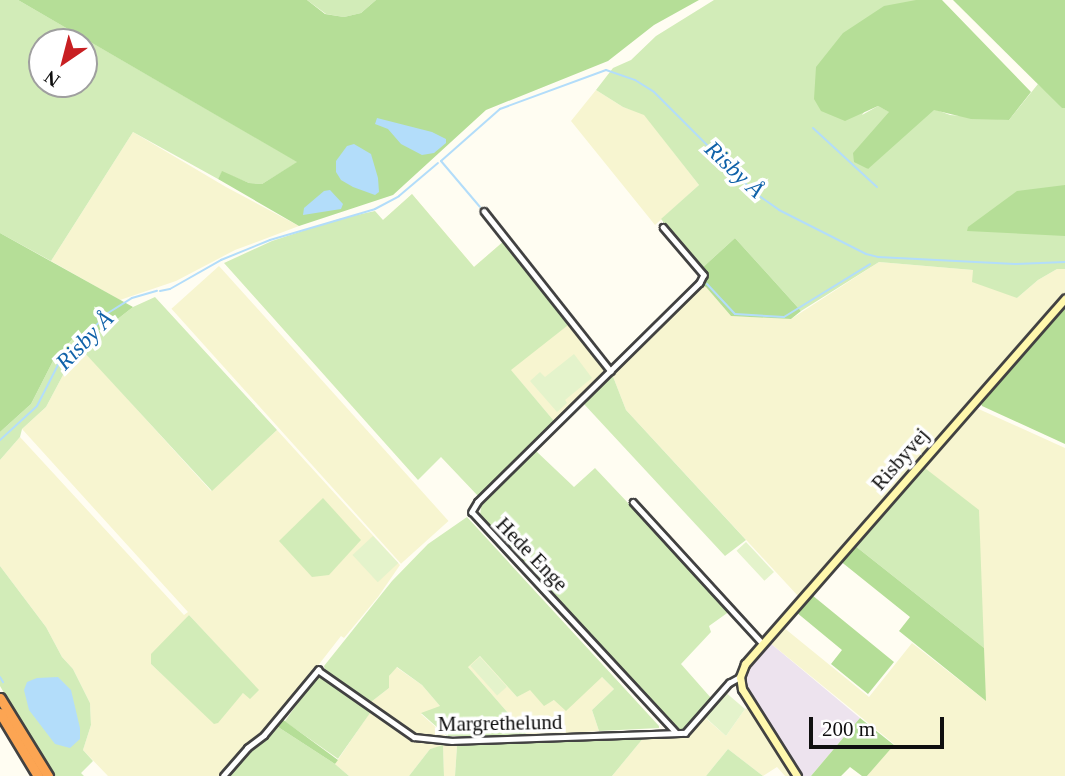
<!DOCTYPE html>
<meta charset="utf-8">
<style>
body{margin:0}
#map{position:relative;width:1065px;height:776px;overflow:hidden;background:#fffdf2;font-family:Georgia,serif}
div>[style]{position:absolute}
.industrial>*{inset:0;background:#ede3ee}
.farmland>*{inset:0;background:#f7f5d0;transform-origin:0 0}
.green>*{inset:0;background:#d2ecb8;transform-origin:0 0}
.forest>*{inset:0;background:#b5de97}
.pitch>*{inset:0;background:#e4f3cb;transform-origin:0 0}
.water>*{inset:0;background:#b3ddfa}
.stream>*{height:2px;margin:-1px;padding:0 1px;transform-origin:1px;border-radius:1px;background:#b3ddfa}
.roads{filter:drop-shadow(2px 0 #424242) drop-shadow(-2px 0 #424242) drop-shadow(0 2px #424242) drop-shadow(0 -2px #424242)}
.street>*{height:4.5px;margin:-2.25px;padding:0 2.25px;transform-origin:2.25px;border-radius:2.25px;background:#fff}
.secondary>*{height:7px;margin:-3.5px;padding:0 3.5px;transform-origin:3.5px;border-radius:3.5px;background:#fff8ad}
.highway>*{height:9px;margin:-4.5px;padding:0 4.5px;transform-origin:4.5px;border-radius:4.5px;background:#fca553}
span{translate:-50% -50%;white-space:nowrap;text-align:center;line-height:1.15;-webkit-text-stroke:7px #fff;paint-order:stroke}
.street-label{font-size:21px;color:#0f0f0f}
.water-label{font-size:23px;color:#1062a9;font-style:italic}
.north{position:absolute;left:28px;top:28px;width:70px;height:70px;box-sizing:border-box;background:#fff;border:2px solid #9f9f9f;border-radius:50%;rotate:215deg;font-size:19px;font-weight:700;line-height:28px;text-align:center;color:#0f0f0f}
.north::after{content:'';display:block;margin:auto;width:24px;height:32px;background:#c81f22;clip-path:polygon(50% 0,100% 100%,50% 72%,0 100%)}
.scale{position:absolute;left:809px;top:717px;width:135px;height:32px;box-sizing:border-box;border:4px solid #0f0f0f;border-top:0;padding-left:9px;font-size:21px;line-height:24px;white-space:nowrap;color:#0f0f0f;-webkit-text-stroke:5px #fff;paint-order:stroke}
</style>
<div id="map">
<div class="industrial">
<div style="clip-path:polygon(769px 642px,860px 718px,811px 776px,800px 776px,742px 676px,746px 667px)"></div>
</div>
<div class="farmland">
<div style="clip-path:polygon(596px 90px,623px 107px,644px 114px,699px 185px,655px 225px,571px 121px)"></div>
<div style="clip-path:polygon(133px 132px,226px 187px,299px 226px,235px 250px,176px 281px,120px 300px,51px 261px)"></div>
<div style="clip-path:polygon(412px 194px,474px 267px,504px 241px,610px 370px,554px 421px,383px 220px)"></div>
<div style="clip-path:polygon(879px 262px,973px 270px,1017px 298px,1038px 280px,1057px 269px,1065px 269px,1065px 294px,798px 596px,626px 410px,612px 374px,700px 285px,706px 287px,731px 316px,791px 319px)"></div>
<div style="left:219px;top:266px;width:343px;height:64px;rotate:48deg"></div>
<div style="clip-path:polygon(evenodd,83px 350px,211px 491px,277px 430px,400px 565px,378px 597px,344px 638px,341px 636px,264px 735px,247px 748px,221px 776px,108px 776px,83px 750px,91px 725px,90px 703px,73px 669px,62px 657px,46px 627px,0 566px,0 460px,20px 437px,184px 615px,188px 612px,22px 429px,46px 407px,71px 360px,83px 350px,189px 615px,258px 690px,244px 692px,214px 723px,151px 664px,189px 615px)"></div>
<div style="clip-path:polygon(972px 406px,1065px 448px,1065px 776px,867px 776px,894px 744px,769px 642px,783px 627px,869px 697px,912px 643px,986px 701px,921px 465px)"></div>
<div style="clip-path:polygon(480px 656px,517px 697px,530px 689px,544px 705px,602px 677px,614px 689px,592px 710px,599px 731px,528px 736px,467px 666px)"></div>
<div style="clip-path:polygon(396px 667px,422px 685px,441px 707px,421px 714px,457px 746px,455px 776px,444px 776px,443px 746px,430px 749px,409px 776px,349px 776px,335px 764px,371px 711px,371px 702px,389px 688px,389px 676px)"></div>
<div style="clip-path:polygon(756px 704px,800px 776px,785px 776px,777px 767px,763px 776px,728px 749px,706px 776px,612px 776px,645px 736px,684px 734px,702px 715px,726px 736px,745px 709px)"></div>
</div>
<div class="green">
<div style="clip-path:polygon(evenodd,0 0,18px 0,298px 162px,262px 184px,249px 183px,222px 172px,218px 179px,133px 132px,51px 261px,0 233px,0 0,42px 42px,84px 42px,84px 84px,42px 84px,42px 42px)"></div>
<div style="clip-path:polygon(307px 0,376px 0,361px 13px,344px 17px,326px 14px)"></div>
<div style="clip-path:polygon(714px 0,940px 0,862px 115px,878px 106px,890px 112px,875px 131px,867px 169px,934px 109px,950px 115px,1009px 120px,1038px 84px,1065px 108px,1065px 269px,1057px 269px,1038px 280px,1017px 298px,972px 282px,973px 270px,879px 262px,801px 311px,735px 238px,701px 269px,661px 219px,699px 185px,644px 115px,623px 107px,596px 90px,613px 68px,631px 60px,656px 36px)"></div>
<div style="clip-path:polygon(412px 194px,474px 267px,504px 241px,572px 322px,511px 370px,554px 421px,478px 496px,441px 457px,418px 480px,224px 263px,272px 241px,339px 219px,375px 211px,383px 220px)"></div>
<div style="clip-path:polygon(155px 297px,277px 430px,212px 491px,83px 351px,71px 360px,46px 407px,22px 429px,20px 437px,0 460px,0 432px,31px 404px,53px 361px,75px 336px,87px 343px,133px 307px)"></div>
<div style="clip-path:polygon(612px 374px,626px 410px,746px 540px,725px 556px,583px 403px)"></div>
<div style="clip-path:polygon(536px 451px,574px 487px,595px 468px,730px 611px,709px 626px,711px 632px,681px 664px,711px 698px,683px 730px,672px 727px,480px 517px,481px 506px)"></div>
<div style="clip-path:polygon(921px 465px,979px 510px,984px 648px,854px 545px)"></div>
<div style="clip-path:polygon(323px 498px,361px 540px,329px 575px,312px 577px,279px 541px)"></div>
<div style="clip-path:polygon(467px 517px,659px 726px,659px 728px,599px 731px,592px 710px,614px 689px,602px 677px,566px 711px,554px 700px,544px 706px,530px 690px,517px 697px,480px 656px,468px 667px,528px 736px,447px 736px,421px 713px,440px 706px,422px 685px,397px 667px,389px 676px,389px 688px,371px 702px,325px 670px,324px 666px,392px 581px,428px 544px)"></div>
<div style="clip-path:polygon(0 566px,46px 627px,62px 657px,73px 669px,90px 703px,91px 725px,83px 750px,93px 761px,81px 773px,84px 776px,53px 776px,0 686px)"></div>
<div style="clip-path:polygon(189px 615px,259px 690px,250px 699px,243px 693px,218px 723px,214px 724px,151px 664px,151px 654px)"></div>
<div style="left:318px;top:674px;width:65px;height:58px;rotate:35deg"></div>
<div style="clip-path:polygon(275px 725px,335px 764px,349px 776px,227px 776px)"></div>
<div style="clip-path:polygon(645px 736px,612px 776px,455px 776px,457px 746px)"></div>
<div style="clip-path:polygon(443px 745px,444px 776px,409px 776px,430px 749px)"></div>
<div style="clip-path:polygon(728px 749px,763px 776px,706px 776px)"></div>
</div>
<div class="forest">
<div style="clip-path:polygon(18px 0,307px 0,325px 14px,344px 17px,361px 13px,376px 0,699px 0,654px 25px,608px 61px,486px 110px,393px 195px,299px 226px,218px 179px,222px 171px,249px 183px,262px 184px,297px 162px)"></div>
<div style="clip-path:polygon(916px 0,942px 0,1031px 92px,1009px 120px,971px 119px,934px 110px,868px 169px,854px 162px,853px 153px,889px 112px,878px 106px,845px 121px,821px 111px,814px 99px,816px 67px,843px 33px,884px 6px)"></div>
<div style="clip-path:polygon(953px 0,1065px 0,1065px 108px,1062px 108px)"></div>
<div style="clip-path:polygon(1065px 185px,1065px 236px,967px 231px,968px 227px,1017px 191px)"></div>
<div style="clip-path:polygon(0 233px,133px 307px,87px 343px,75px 336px,53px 361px,31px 404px,0 432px)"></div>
<div style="clip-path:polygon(735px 238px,801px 311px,791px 319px,731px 316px,706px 287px,696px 283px,701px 269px)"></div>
<div style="clip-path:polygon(1065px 305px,1065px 444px,982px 406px,979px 399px)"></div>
<div style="clip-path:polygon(854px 545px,984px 648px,986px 701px,899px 631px,910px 617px,839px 560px)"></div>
<div style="clip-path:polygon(812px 595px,894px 662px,868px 694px,831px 664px,842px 650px,796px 612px)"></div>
<div style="clip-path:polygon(860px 718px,894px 745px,867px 776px,862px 776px,850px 767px,841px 776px,811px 776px)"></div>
<div style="clip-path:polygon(282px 719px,338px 760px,335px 764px,275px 725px)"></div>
</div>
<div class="pitch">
<div style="clip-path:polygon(574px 354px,592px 378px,565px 400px,567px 403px,557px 412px,530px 381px,540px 372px,545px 377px)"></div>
<div style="left:373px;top:536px;width:37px;height:28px;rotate:47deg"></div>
<div style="left:746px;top:542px;width:41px;height:13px;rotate:47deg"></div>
<div style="left:480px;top:657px;width:40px;height:13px;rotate:48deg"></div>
<div style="clip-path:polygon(724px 691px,745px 709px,726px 736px,705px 717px)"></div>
</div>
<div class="water">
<div style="clip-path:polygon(377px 118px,432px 132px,446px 139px,446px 143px,434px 153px,422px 155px,401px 144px,388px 129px,375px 124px)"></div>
<div style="clip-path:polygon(354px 144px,371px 154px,378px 178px,379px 192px,375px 195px,353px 187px,341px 180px,336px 172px,336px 161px,347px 146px)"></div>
<div style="clip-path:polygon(330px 190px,343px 204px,341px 209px,303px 215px,304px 208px,324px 191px)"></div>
<div style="clip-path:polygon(58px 677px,71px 690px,80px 728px,80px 739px,70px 748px,55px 744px,29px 710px,24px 690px,27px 682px,37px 678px)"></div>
</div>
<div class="stream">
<div style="left:813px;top:128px;width:87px;rotate:42.7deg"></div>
<div style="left:441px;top:161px;width:79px;rotate:-41.4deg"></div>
<div style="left:500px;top:109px;width:113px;rotate:-20.2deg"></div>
<div style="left:606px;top:70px;width:31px;rotate:19deg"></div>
<div style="left:635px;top:80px;width:22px;rotate:32deg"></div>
<div style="left:654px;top:92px;width:143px;rotate:45deg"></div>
<div style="left:755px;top:193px;width:29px;rotate:35deg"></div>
<div style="left:779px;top:210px;width:97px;rotate:26.8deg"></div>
<div style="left:866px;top:254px;width:12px;rotate:14deg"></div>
<div style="left:878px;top:257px;width:137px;rotate:2.9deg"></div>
<div style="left:1015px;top:264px;width:50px;rotate:-2.3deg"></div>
<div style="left:441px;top:161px;width:60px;rotate:49.7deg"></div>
<div style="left:707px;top:284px;width:41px;rotate:47deg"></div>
<div style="left:735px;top:314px;width:49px;rotate:3.5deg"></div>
<div style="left:784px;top:317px;width:101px;rotate:-31.6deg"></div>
<div style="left:160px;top:291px;width:10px;rotate:-11deg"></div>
<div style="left:170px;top:289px;width:59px;rotate:-29.6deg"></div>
<div style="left:221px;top:260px;width:53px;rotate:-22.2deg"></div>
<div style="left:270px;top:240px;width:109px;rotate:-16.4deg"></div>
<div style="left:375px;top:209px;width:27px;rotate:-28deg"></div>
<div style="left:399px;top:196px;width:51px;rotate:-40.2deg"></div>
<div style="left:0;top:440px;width:50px;rotate:-42.6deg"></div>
<div style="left:37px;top:406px;width:46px;rotate:-62.9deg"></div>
<div style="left:58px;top:365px;width:72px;rotate:-46.1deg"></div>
<div style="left:108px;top:313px;width:28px;rotate:-32deg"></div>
<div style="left:132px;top:298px;width:26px;rotate:-16deg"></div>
<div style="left:0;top:677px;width:6px;rotate:59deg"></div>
</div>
<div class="roads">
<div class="street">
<div style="left:484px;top:211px;width:204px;rotate:51.6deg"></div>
<div style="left:663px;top:227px;width:63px;rotate:49.5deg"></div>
<div style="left:704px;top:275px;width:9px;rotate:117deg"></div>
<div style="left:700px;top:283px;width:312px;rotate:135.4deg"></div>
<div style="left:478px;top:502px;width:12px;rotate:121deg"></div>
<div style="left:472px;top:512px;width:300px;rotate:47.2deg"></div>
<div style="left:633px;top:502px;width:191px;rotate:47.5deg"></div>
<div style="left:223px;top:776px;width:37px;rotate:-49deg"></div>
<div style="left:247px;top:748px;width:21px;rotate:-37deg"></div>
<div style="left:264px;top:735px;width:85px;rotate:-50.3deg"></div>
<div style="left:318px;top:670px;width:117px;rotate:34.9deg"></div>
<div style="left:414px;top:737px;width:38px;rotate:6deg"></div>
<div style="left:452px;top:741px;width:233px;rotate:-2deg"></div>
<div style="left:685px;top:733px;width:67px;rotate:-48.7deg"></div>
<div style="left:729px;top:683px;width:13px;rotate:-29deg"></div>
</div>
<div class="secondary">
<div style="left:797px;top:776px;width:103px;rotate:-122.3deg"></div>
<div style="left:742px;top:689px;width:12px;rotate:-99deg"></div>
<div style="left:740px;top:677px;width:14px;rotate:-69deg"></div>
<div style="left:745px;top:664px;width:486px;rotate:-48.8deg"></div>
</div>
<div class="highway">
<div style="left:0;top:698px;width:92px;rotate:58.4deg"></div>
<div style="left:0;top:713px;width:74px;rotate:58.9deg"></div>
</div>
</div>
<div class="street-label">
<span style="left:900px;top:459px;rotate:-49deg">Risbyvej</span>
<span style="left:532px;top:554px;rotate:46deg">Hede Enge</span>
<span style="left:500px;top:723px;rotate:-1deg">Margrethelund</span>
</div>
<div class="water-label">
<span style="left:734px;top:170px;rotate:43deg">Risby Å</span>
<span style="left:85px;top:341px;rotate:-46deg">Risby Å</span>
</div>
<div class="north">N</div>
<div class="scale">200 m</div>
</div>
